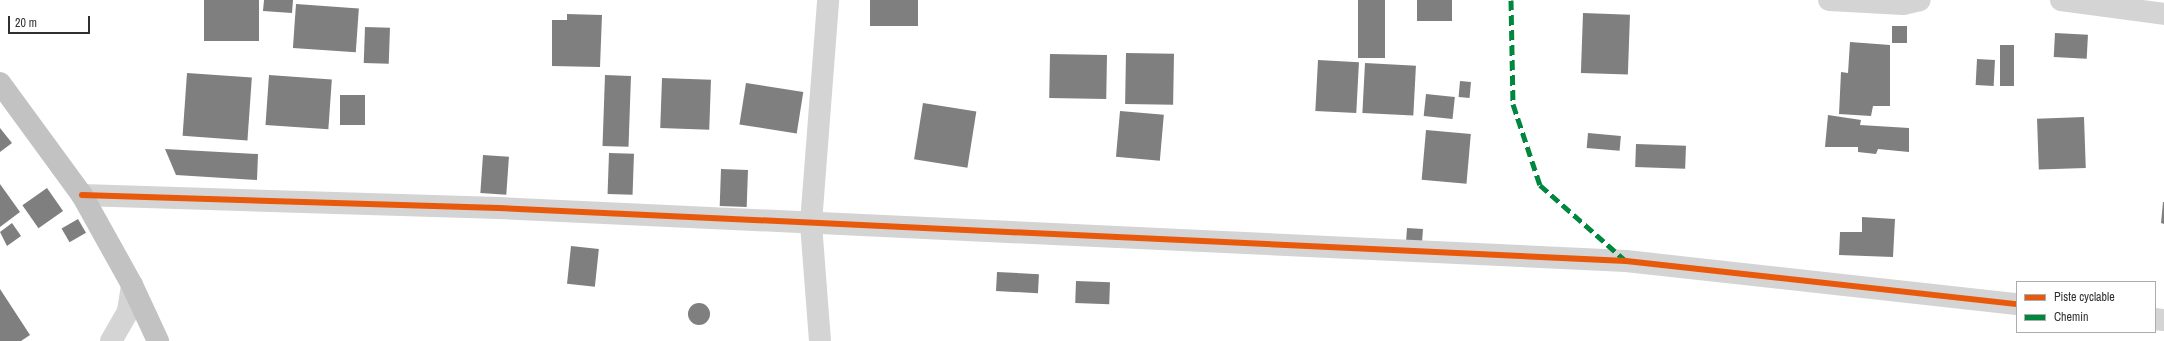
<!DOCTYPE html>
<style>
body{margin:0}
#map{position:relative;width:2164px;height:341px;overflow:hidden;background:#fff;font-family:"Archivo Narrow",sans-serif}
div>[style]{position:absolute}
.building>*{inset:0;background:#7f7f7f;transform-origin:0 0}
.round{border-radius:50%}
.minor>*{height:22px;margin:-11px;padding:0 11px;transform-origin:11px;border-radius:11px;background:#d4d4d4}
.highway>*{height:22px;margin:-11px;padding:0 11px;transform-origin:11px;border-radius:11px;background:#c2c2c2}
.quiet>*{height:5px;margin-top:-2.5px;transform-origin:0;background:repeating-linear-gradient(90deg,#00873e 0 10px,transparent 0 15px)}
.cycleway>*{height:6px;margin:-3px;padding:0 3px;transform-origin:3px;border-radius:3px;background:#e8590c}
span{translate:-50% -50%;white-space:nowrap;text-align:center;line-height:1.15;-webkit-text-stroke:4px #fff;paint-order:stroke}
.legend{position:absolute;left:2016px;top:281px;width:140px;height:52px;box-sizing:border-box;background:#fff;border:1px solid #acacac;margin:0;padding:5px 7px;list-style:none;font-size:12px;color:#303030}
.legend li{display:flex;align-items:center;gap:8px;height:20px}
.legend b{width:20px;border:1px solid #acacac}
.scale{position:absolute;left:8px;top:16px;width:82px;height:18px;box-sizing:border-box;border:2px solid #303030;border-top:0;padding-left:5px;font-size:12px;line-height:14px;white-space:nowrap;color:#303030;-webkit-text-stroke:3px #fff;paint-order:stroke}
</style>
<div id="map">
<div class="building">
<div style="left:204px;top:0;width:55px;height:41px"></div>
<div style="clip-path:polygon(264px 0,293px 0,292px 13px,263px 11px)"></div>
<div style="left:870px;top:0;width:48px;height:26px"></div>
<div style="left:1358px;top:0;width:27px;height:58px"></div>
<div style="left:1417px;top:0;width:35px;height:21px"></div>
<div style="left:296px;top:4px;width:63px;height:44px;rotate:4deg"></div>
<div style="left:1583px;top:13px;width:47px;height:60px;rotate:2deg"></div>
<div style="clip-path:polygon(567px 14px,602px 15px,600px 67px,552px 66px,552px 20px,567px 20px)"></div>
<div style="left:1892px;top:26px;width:15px;height:17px"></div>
<div style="left:365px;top:27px;width:25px;height:36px;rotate:2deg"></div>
<div style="left:2055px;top:33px;width:33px;height:24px;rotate:3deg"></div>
<div style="clip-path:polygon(1850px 42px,1890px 45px,1890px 106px,1873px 106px,1871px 116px,1839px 114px,1841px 72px,1848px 73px)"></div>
<div style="left:2000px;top:45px;width:14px;height:41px"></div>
<div style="left:1126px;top:53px;width:48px;height:51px;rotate:1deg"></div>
<div style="left:1050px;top:54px;width:57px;height:44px;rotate:1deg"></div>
<div style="left:1977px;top:59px;width:18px;height:26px;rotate:3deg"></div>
<div style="left:1318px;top:60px;width:41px;height:51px;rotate:3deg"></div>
<div style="left:1365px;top:63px;width:51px;height:50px;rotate:3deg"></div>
<div style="left:187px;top:73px;width:65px;height:63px;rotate:4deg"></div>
<div style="left:269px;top:75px;width:63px;height:50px;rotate:4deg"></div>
<div style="left:605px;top:75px;width:26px;height:71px;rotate:2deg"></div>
<div style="left:662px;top:78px;width:49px;height:50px;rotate:2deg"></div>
<div style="left:1460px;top:81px;width:11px;height:16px;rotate:5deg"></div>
<div style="left:746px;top:83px;width:58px;height:42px;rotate:9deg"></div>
<div style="left:1426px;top:94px;width:29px;height:22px;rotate:6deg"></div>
<div style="left:340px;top:95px;width:25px;height:30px"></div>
<div style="left:923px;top:103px;width:54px;height:57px;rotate:9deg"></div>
<div style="left:1120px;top:111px;width:44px;height:46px;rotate:5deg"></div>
<div style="clip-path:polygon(1828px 115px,1861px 120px,1860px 125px,1909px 128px,1909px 152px,1878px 149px,1876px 154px,1858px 152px,1858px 147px,1825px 147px)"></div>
<div style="left:2084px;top:117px;width:51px;height:47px;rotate:88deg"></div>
<div style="clip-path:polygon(0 128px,12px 143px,0 152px)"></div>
<div style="left:1426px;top:130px;width:45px;height:50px;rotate:5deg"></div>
<div style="left:1588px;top:133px;width:33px;height:15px;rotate:5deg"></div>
<div style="left:1636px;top:144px;width:50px;height:23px;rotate:2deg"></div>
<div style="clip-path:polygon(165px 149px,258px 154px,257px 180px,176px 175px)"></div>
<div style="left:609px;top:153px;width:25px;height:41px;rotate:2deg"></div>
<div style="left:483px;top:155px;width:26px;height:38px;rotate:4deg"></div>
<div style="left:721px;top:169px;width:27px;height:37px;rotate:2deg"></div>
<div style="clip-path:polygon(0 184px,20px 212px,0 227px)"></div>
<div style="left:47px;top:188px;width:28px;height:30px;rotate:55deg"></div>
<div style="clip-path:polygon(2163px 202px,2164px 202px,2164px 224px,2161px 223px)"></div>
<div style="clip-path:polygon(1862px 217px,1895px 219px,1893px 257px,1839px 255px,1840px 232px,1862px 232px)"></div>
<div style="left:78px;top:219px;width:16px;height:19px;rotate:60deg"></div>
<div style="clip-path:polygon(12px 223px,21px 236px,7px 246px,0 232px)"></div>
<div style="left:1407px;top:228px;width:16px;height:14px;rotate:4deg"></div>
<div style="left:571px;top:246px;width:28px;height:38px;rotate:6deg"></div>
<div style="left:997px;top:272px;width:42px;height:19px;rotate:3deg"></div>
<div style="left:1076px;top:281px;width:34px;height:22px;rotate:2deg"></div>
<div style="clip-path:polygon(0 289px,30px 335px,21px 341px,0 341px)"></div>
<div class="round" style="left:688px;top:303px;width:22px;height:22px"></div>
</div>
<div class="minor">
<div style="left:1829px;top:0;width:74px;rotate:3.1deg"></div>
<div style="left:1903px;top:4px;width:17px;rotate:-13deg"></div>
<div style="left:2061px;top:0;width:104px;rotate:7.7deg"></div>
<div style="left:82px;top:195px;width:417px;rotate:1.8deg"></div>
<div style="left:499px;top:208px;width:1128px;rotate:2.69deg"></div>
<div style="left:1626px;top:261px;width:393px;rotate:6.3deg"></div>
<div style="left:2155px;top:319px;width:9px;rotate:6deg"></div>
<div style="left:111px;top:341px;width:34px;rotate:-60deg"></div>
<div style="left:128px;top:311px;width:26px;rotate:-81deg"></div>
<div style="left:820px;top:341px;width:118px;rotate:-94.4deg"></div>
<div style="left:811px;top:223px;width:224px;rotate:-85.6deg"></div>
</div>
<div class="highway">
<div style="left:0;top:83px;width:139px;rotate:53.8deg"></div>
<div style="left:82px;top:195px;width:103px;rotate:60.9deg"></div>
<div style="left:132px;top:285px;width:62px;rotate:65.1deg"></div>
</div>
<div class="quiet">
<div style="left:1511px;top:0;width:104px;rotate:88.9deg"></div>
<div style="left:1513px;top:104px;width:85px;rotate:71.6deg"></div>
<div style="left:1540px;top:185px;width:115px;rotate:41.5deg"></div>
</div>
<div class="cycleway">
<div style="left:82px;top:195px;width:417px;rotate:1.8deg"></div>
<div style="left:499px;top:208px;width:1128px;rotate:2.69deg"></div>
<div style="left:1626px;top:261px;width:393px;rotate:6.3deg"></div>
</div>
<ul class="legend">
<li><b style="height:5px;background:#e8590c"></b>Piste cyclable</li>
<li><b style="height:5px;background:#00873e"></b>Chemin</li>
</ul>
<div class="scale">20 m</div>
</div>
